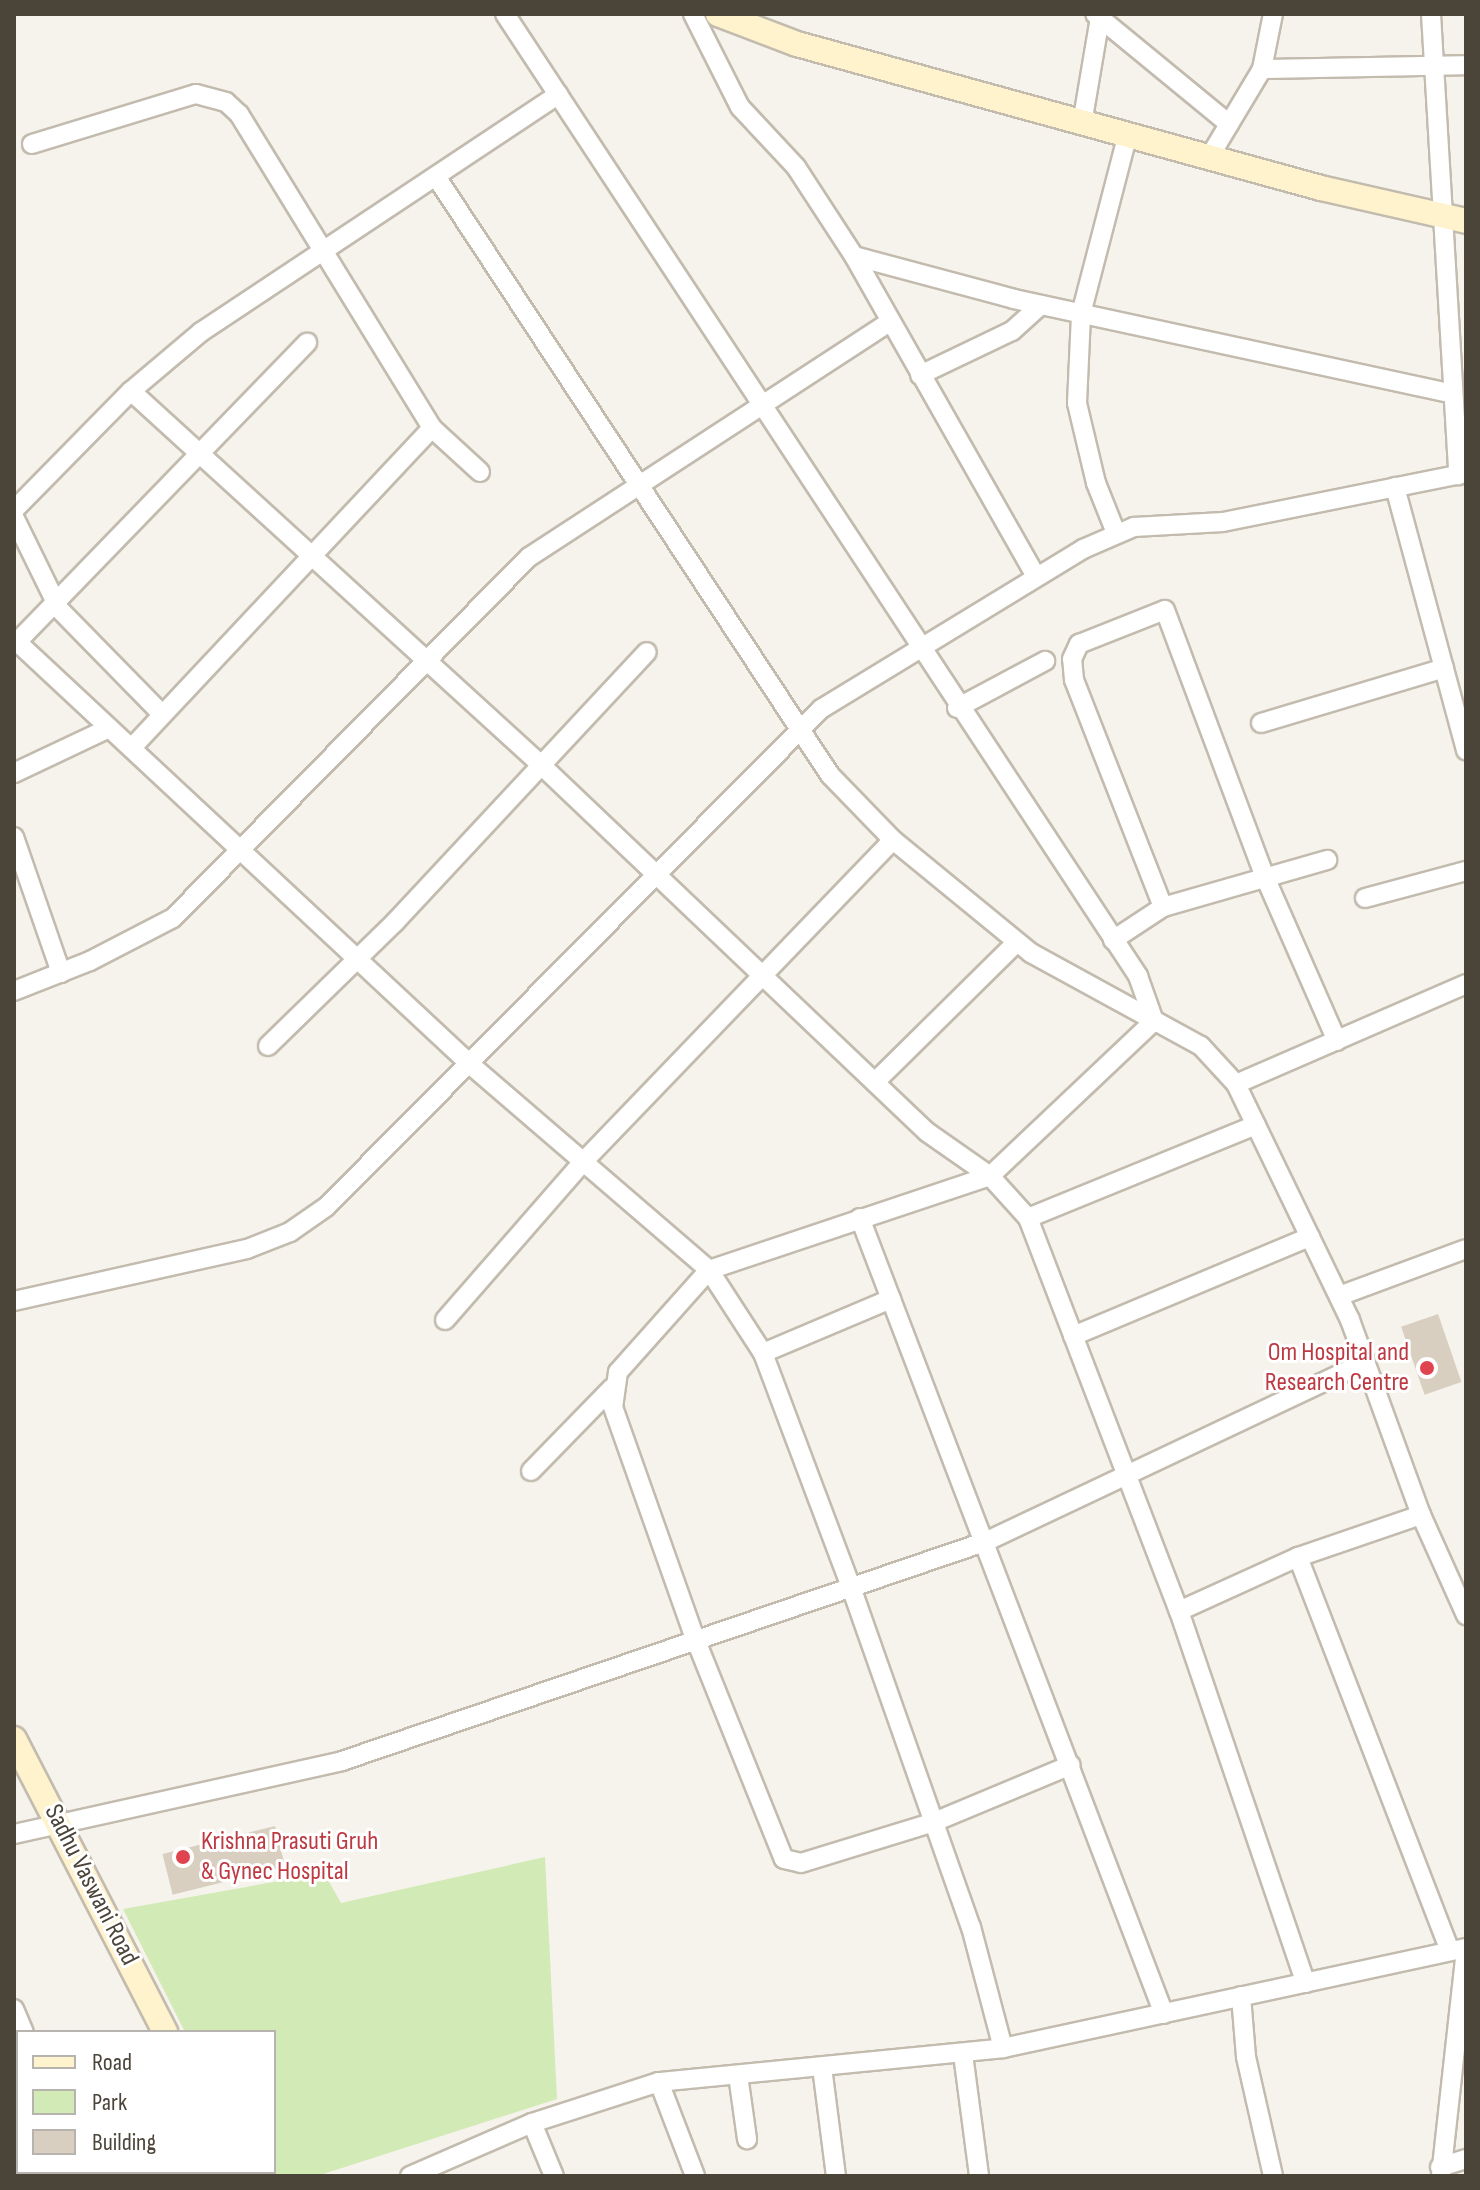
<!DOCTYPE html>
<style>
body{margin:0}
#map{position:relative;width:1480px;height:2190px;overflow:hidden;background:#f6f3ec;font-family:"Sofia Sans Condensed",sans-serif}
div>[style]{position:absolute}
.green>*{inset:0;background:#d2eab5}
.building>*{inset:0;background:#d8cfc1;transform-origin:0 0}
.roads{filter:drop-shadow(2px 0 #c2bbae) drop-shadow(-2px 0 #c2bbae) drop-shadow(0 2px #c2bbae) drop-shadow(0 -2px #c2bbae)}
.street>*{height:18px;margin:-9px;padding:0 9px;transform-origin:9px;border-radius:9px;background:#fff}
.secondary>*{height:24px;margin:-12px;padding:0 12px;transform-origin:12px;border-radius:12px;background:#fff3cd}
.dots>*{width:22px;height:22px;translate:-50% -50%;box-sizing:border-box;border:4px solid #fff;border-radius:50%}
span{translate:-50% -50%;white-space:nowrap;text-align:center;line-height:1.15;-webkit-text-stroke:6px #fff;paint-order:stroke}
.health-label{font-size:26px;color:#be3a42}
.right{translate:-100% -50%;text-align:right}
.left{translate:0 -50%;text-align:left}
.street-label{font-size:26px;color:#4b4439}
.frame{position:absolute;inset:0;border:16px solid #4b4439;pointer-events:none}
.legend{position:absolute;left:16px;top:2030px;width:260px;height:144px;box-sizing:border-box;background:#fff;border:2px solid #b7b4b0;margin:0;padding:10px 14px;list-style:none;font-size:24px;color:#4b4439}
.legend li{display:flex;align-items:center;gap:16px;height:40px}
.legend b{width:40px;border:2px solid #b7b4b0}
</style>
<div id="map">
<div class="green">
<div style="clip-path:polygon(545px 1857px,557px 2099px,317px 2176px,257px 2176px,274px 2172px,274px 2032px,185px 2032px,123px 1909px,324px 1873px,341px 1903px)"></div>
</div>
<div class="building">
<div style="left:1438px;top:1314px;width:72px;height:39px;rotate:71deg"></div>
<div style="left:275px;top:1826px;width:42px;height:116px;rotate:76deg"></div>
</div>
<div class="roads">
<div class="street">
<div style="left:505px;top:14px;width:1152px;rotate:56.65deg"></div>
<div style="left:1138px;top:976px;width:48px;rotate:70.4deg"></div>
<div style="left:1154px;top:1021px;width:226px;rotate:136.6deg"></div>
<div style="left:990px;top:1176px;width:296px;rotate:161.5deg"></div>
<div style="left:709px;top:1270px;width:137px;rotate:131.7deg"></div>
<div style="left:618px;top:1372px;width:35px;rotate:98deg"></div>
<div style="left:613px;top:1407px;width:245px;rotate:70.5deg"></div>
<div style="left:695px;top:1638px;width:238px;rotate:68.1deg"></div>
<div style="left:784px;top:1859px;width:17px;rotate:13deg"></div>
<div style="left:801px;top:1863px;width:139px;rotate:-17.1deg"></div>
<div style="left:934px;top:1822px;width:148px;rotate:-22.6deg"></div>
<div style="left:693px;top:14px;width:104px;rotate:63.2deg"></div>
<div style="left:740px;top:107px;width:82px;rotate:47deg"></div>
<div style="left:796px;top:167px;width:106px;rotate:56.9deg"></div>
<div style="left:854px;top:256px;width:166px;rotate:15deg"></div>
<div style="left:1014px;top:299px;width:448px;rotate:12.2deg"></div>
<div style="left:1431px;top:14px;width:462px;rotate:86.6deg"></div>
<div style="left:1100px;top:18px;width:167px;rotate:39.4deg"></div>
<div style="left:1262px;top:69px;width:204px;rotate:-1.1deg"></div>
<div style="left:1083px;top:118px;width:101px;rotate:-80.4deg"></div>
<div style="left:1100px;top:18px;width:6px;rotate:-141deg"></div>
<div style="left:32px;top:144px;width:171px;rotate:-17deg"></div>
<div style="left:196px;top:94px;width:31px;rotate:15deg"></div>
<div style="left:226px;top:102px;width:18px;rotate:43deg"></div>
<div style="left:239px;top:114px;width:369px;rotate:58.4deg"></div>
<div style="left:432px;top:428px;width:439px;rotate:133.2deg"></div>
<div style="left:1210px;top:156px;width:101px;rotate:-59.1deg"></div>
<div style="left:1262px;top:69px;width:56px;rotate:-78.7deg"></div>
<div style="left:437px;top:178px;width:715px;rotate:56.64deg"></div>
<div style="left:830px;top:775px;width:91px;rotate:45.9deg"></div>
<div style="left:893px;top:840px;width:178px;rotate:39.3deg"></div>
<div style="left:1031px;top:953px;width:194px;rotate:28.7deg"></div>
<div style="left:1201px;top:1046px;width:52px;rotate:47.4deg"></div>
<div style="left:1236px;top:1084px;width:262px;rotate:64.2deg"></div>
<div style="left:1350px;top:1320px;width:208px;rotate:70deg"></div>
<div style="left:1421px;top:1515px;width:110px;rotate:65.8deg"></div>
<div style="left:854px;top:256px;width:368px;rotate:60.4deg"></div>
<div style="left:920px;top:375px;width:102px;rotate:-25.6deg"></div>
<div style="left:1012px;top:331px;width:39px;rotate:-42deg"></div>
<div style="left:131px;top:391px;width:552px;rotate:42.36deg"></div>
<div style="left:539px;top:763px;width:535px;rotate:43.56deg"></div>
<div style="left:927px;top:1132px;width:77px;rotate:34.9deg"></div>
<div style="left:990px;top:1176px;width:57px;rotate:47.9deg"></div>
<div style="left:1028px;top:1218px;width:421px;rotate:69deg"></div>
<div style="left:1179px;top:1611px;width:393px;rotate:71.2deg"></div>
<div style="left:432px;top:428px;width:65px;rotate:42.5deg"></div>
<div style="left:1395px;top:487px;width:273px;rotate:74.9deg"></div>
<div style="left:14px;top:510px;width:167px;rotate:-45.5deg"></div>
<div style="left:131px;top:391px;width:92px;rotate:-40.1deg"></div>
<div style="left:201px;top:332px;width:429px;rotate:-33.6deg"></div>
<div style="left:14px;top:517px;width:102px;rotate:63.9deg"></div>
<div style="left:59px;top:609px;width:147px;rotate:45.6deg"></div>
<div style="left:1116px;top:533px;width:54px;rotate:-111.8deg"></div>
<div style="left:1096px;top:483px;width:82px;rotate:-103.4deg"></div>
<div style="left:1077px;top:403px;width:89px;rotate:-87.4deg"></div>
<div style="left:1081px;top:314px;width:186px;rotate:-75.4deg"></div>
<div style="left:14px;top:639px;width:626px;rotate:42.99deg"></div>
<div style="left:472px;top:1066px;width:313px;rotate:40.7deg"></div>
<div style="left:709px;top:1270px;width:99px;rotate:57deg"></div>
<div style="left:763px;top:1353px;width:250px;rotate:69.4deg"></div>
<div style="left:851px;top:1587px;width:361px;rotate:70.6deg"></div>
<div style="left:971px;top:1927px;width:125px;rotate:75.2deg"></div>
<div style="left:17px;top:642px;width:417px;rotate:-45.9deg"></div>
<div style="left:957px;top:708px;width:100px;rotate:-28.1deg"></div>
<div style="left:1261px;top:723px;width:191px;rotate:-16.7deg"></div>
<div style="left:14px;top:773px;width:105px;rotate:-25.3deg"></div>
<div style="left:14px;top:837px;width:144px;rotate:70.9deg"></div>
<div style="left:1365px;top:898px;width:105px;rotate:-15deg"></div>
<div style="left:1163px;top:907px;width:244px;rotate:-111.4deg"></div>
<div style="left:1074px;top:680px;width:21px;rotate:-95deg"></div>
<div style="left:1072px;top:659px;width:17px;rotate:-65deg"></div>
<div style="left:1079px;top:644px;width:92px;rotate:-21.6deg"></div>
<div style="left:1165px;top:610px;width:285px;rotate:69.5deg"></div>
<div style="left:1265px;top:877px;width:179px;rotate:66.3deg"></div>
<div style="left:1113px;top:940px;width:60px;rotate:-33.4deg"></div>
<div style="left:1163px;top:907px;width:171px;rotate:-16deg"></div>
<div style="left:14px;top:991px;width:82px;rotate:-21.5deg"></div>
<div style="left:90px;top:961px;width:93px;rotate:-27.4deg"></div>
<div style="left:173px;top:918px;width:507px;rotate:-45.4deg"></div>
<div style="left:529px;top:557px;width:431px;rotate:-33.1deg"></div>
<div style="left:268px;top:1046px;width:177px;rotate:-44.3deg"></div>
<div style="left:395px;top:922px;width:369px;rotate:-47deg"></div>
<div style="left:875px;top:1082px;width:199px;rotate:-44.6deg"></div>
<div style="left:1236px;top:1084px;width:251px;rotate:-23.5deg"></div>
<div style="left:860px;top:1218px;width:852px;rotate:69.1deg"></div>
<div style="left:1028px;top:1218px;width:246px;rotate:-22.2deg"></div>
<div style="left:1339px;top:1296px;width:135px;rotate:-20.3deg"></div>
<div style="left:14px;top:1301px;width:239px;rotate:-12.6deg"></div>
<div style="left:247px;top:1249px;width:46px;rotate:-21.6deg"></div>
<div style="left:290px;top:1232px;width:44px;rotate:-34.8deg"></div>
<div style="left:326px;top:1207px;width:702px;rotate:-45.17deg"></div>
<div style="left:821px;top:709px;width:307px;rotate:-31.4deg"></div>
<div style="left:1083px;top:549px;width:56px;rotate:-23.3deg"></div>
<div style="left:1134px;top:527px;width:89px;rotate:-3.2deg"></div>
<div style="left:1223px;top:522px;width:248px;rotate:-11.4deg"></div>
<div style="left:445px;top:1320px;width:208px;rotate:-48.9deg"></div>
<div style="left:582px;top:1163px;width:448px;rotate:-46.1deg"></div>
<div style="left:1073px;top:1336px;width:257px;rotate:-22.7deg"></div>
<div style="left:763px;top:1353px;width:139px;rotate:-22.9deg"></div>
<div style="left:531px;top:1471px;width:116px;rotate:-45.7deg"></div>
<div style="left:1298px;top:1557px;width:422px;rotate:68.9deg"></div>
<div style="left:1179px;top:1611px;width:131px;rotate:-24.4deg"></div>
<div style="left:1298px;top:1557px;width:130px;rotate:-18.9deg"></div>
<div style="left:14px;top:1834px;width:336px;rotate:-12.5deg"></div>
<div style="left:342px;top:1761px;width:681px;rotate:-18.83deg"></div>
<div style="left:987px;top:1541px;width:419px;rotate:-25.3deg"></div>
<div style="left:1241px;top:1996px;width:61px;rotate:85.3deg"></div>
<div style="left:1246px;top:2057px;width:122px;rotate:77.2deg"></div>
<div style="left:14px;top:2009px;width:25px;rotate:67deg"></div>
<div style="left:963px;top:2054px;width:123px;rotate:82.5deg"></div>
<div style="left:822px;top:2067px;width:110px;rotate:82.7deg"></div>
<div style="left:738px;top:2075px;width:65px;rotate:82deg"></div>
<div style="left:659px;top:2082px;width:101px;rotate:69deg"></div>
<div style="left:532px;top:2123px;width:57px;rotate:67.5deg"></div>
<div style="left:14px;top:2157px;width:4px;rotate:-14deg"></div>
<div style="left:1440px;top:2167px;width:27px;rotate:-17deg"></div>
<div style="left:410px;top:2176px;width:133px;rotate:-23.5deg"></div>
<div style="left:532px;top:2123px;width:133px;rotate:-17.9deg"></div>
<div style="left:659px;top:2082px;width:346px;rotate:-5.6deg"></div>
<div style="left:1003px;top:2048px;width:474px;rotate:-12.2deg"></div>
<div style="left:1441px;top:2176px;width:229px;rotate:-83.7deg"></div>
</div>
<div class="secondary">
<div style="left:718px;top:14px;width:85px;rotate:20.8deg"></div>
<div style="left:797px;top:44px;width:543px;rotate:15.37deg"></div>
<div style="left:1321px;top:188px;width:149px;rotate:12.8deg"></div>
<div style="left:14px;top:1739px;width:330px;rotate:62.7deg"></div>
<div style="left:232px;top:2172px;width:4px;rotate:76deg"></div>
</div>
</div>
<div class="dots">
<div style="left:1427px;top:1368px;background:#e0444e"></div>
<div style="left:183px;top:1857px;background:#e0444e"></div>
</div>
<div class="health-label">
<span class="right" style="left:1409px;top:1368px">Om Hospital and<br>Research Centre</span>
<span class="left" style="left:201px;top:1857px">Krishna Prasuti Gruh<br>&amp; Gynec Hospital</span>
</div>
<div class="street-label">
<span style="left:91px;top:1885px;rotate:63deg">Sadhu Vaswani Road</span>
</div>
<div class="frame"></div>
<ul class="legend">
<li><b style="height:10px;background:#fff3cd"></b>Road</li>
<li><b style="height:22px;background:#d2eab5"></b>Park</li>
<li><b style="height:22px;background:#d8cfc1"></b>Building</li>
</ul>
</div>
